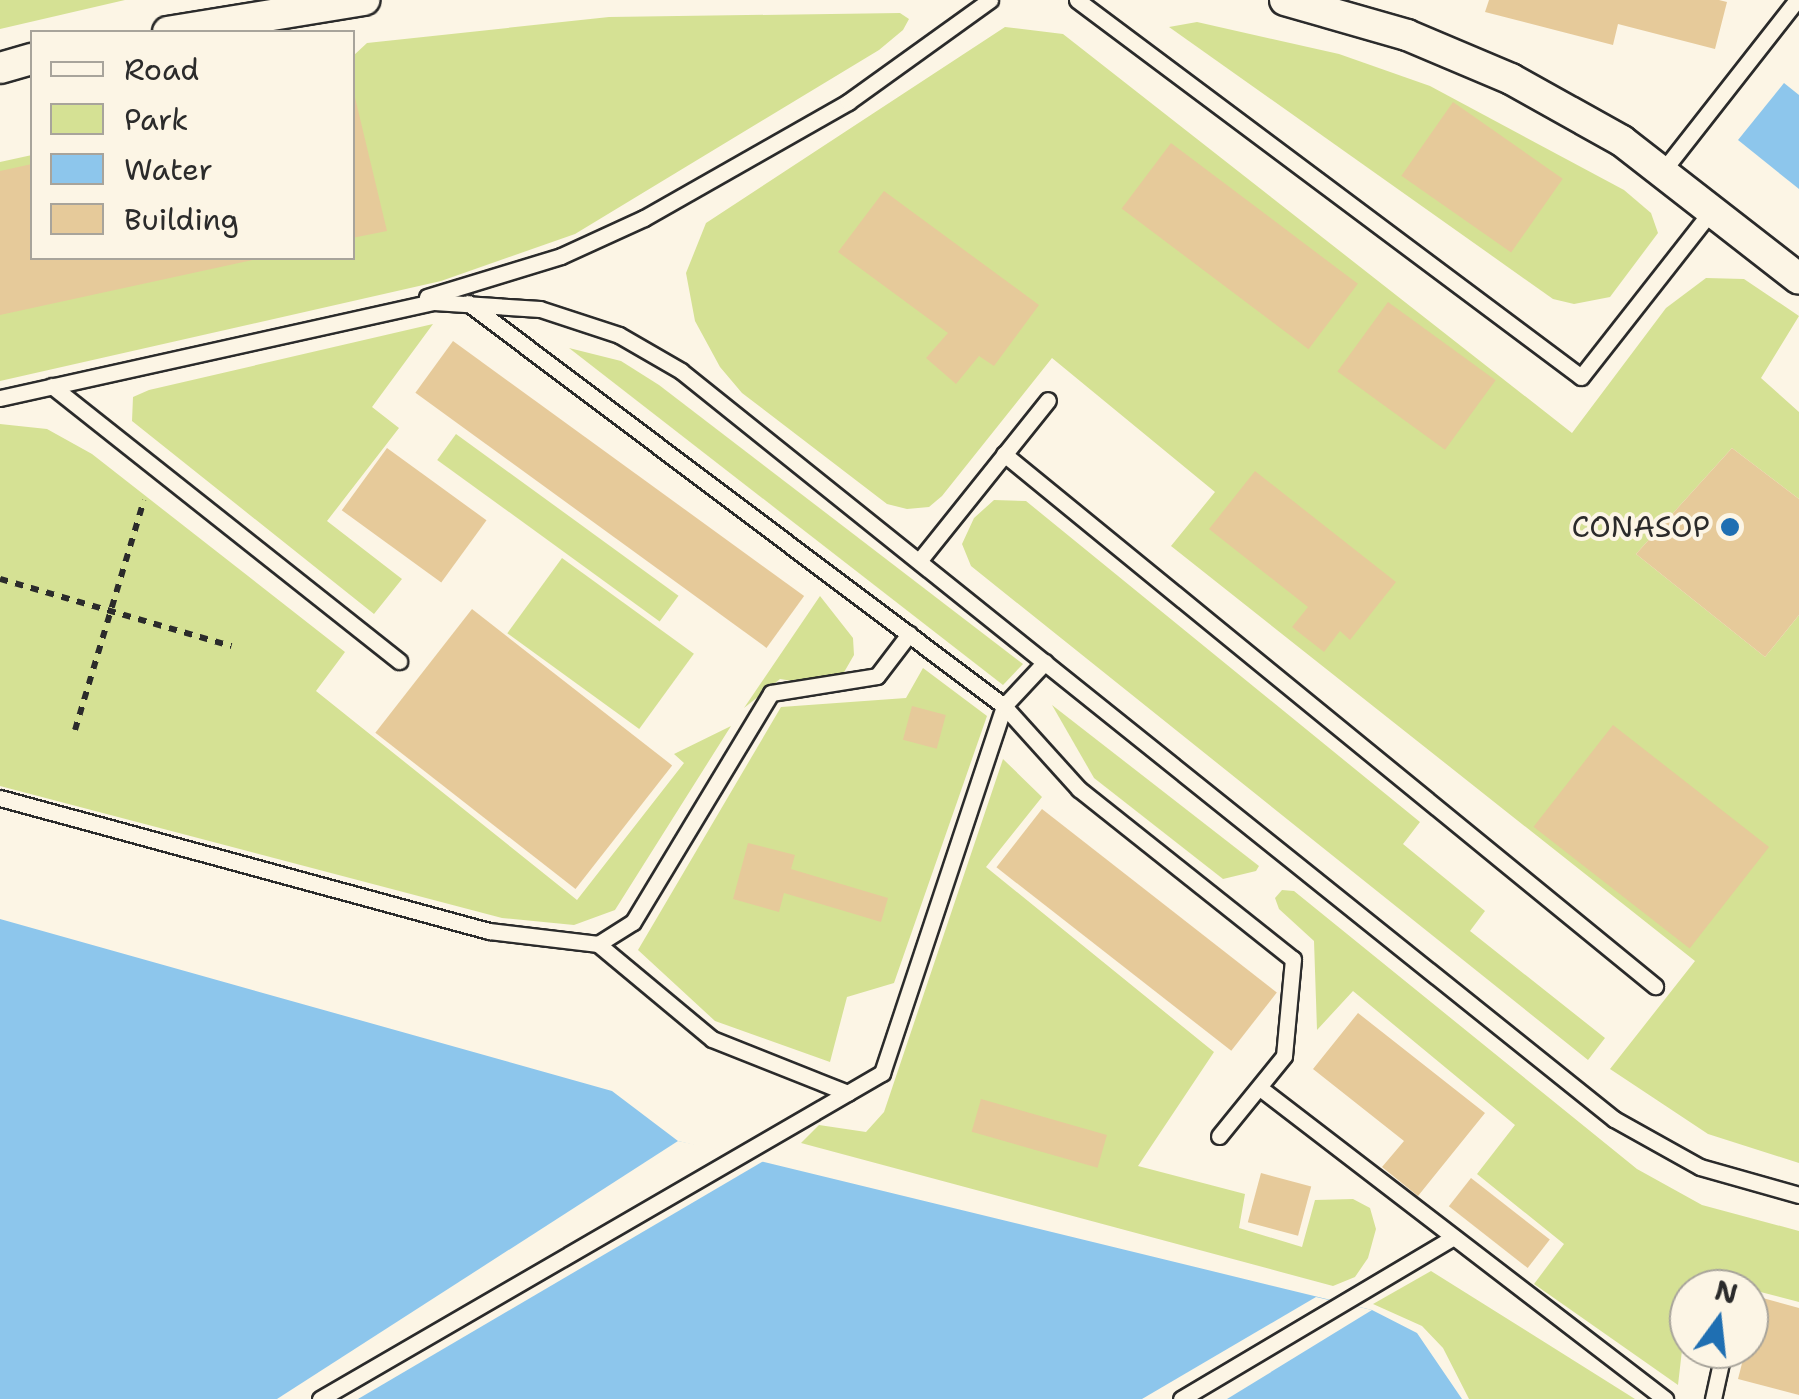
<!DOCTYPE html>
<style>
body{margin:0}
#map{position:relative;width:1799px;height:1399px;overflow:hidden;background:#fcf5e5;font-family:"Shantell Sans",sans-serif}
div>[style]{position:absolute}
.green>*{inset:0;background:#d5e194;transform-origin:0 0}
.water>*{inset:0;background:#8dc6ec}
.pier>*{inset:0;background:#fcf5e5}
.building>*{inset:0;background:#e6ca9a;transform-origin:0 0}
.path>*{height:6px;margin-top:-3px;transform-origin:0;background:repeating-linear-gradient(90deg,#2b2b2b 0 8px,transparent 0 16px)}
.roads{filter:drop-shadow(2px 0 #2b2b2b) drop-shadow(-2px 0 #2b2b2b) drop-shadow(0 2px #2b2b2b) drop-shadow(0 -2px #2b2b2b)}
.lane>*{height:15px;margin:-7.5px;padding:0 7.5px;transform-origin:7.5px;border-radius:7.5px;background:#fcf5e5}
.street>*{height:30px;margin:-15px;padding:0 15px;transform-origin:15px;border-radius:15px;background:#fcf5e5}
.dots>*{width:28px;height:28px;translate:-50% -50%;box-sizing:border-box;border:5px solid #fcf5e5;border-radius:50%}
span{translate:-50% -50%;white-space:nowrap;text-align:center;line-height:1.15;-webkit-text-stroke:8px #fcf5e5;paint-order:stroke}
.poi-label{font-size:30px;color:#2b2b2b}
.right{translate:-100% -50%;text-align:right}
.legend{position:absolute;left:30px;top:30px;width:325px;height:230px;box-sizing:border-box;background:#fcf5e5;border:2px solid #a8a49b;margin:0;padding:12px 18px;list-style:none;font-size:30px;color:#2b2b2b}
.legend li{display:flex;align-items:center;gap:20px;height:50px}
.legend b{width:50px;border:2px solid #a8a49b}
.north{position:absolute;left:1669px;top:1269px;width:100px;height:100px;box-sizing:border-box;background:#fcf5e5;border:2px solid #a8a49b;border-radius:50%;rotate:15deg;font-size:28px;font-weight:700;line-height:40px;text-align:center;color:#2b2b2b}
.north::after{content:'';display:block;margin:auto;width:35px;height:45px;background:#1f6fb2;clip-path:polygon(50% 0,100% 100%,50% 72%,0 100%)}
</style>
<div id="map">
<div class="green">
<div style="clip-path:polygon(0 0,125px 0,0 29px)"></div>
<div style="clip-path:polygon(900px 13px,909px 19px,903px 30px,879px 50px,575px 234px,441px 281px,0 381px,0 162px,32px 155px,32px 258px,352px 258px,353px 56px,367px 43px,609px 17px)"></div>
<div style="clip-path:polygon(1197px 22px,1339px 54px,1430px 86px,1624px 190px,1651px 213px,1658px 233px,1610px 297px,1574px 304px,1553px 299px,1169px 27px)"></div>
<div style="clip-path:polygon(1005px 27px,1063px 34px,1572px 433px,1666px 308px,1706px 278px,1744px 279px,1799px 316px,1761px 378px,1799px 412px,1799px 499px,1732px 448px,1636px 554px,1765px 657px,1799px 615px,1799px 1163px,1708px 1134px,1610px 1069px,1695px 961px,1171px 546px,1215px 492px,1052px 358px,942px 496px,929px 507px,907px 509px,887px 504px,742px 393px,720px 367px,695px 321px,686px 273px,706px 223px)"></div>
<div style="clip-path:polygon(433px 324px,372px 407px,399px 428px,327px 521px,402px 579px,374px 614px,132px 421px,133px 397px,149px 390px)"></div>
<div style="clip-path:polygon(569px 348px,621px 361px,659px 385px,1023px 664px,1003px 685px)"></div>
<div style="clip-path:polygon(0 424px,47px 429px,92px 454px,345px 652px,316px 691px,577px 900px,684px 763px,674px 754px,731px 726px,615px 910px,574px 925px,502px 918px,0 786px)"></div>
<div style="left:456px;top:434px;width:275px;height:32px;rotate:36deg"></div>
<div style="clip-path:polygon(994px 500px,1026px 501px,1420px 822px,1403px 844px,1485px 911px,1470px 931px,1605px 1038px,1588px 1060px,971px 566px,962px 544px,974px 518px)"></div>
<div style="left:562px;top:558px;width:163px;height:93px;rotate:36deg"></div>
<div style="clip-path:polygon(820px 596px,853px 638px,854px 655px,843px 674px,812px 684px,780px 679px,744px 708px)"></div>
<div style="clip-path:polygon(923px 668px,987px 716px,894px 983px,847px 997px,830px 1062px,715px 1021px,638px 950px,781px 707px,906px 698px)"></div>
<div style="clip-path:polygon(1052px 705px,1259px 866px,1256px 871px,1223px 879px,1094px 778px)"></div>
<div style="clip-path:polygon(1003px 759px,1042px 797px,986px 867px,1214px 1052px,1138px 1166px,1245px 1194px,1239px 1228px,1302px 1247px,1315px 1200px,1353px 1199px,1370px 1208px,1376px 1229px,1368px 1258px,1355px 1277px,1333px 1286px,801px 1143px,819px 1125px,866px 1132px,884px 1112px)"></div>
<div style="clip-path:polygon(1282px 890px,1294px 891px,1637px 1169px,1702px 1205px,1799px 1231px,1799px 1302px,1749px 1289px,1689px 1289px,1678px 1385px,1534px 1284px,1564px 1244px,1477px 1174px,1515px 1125px,1353px 991px,1317px 1030px,1314px 941px,1279px 909px,1275px 898px)"></div>
<div style="clip-path:polygon(1431px 1271px,1635px 1399px,1469px 1399px,1443px 1348px,1422px 1326px,1373px 1304px)"></div>
</div>
<div class="water">
<div style="clip-path:polygon(1784px 83px,1799px 95px,1799px 189px,1738px 140px)"></div>
<div style="clip-path:polygon(0 919px,612px 1091px,678px 1141px,1372px 1310px,1417px 1333px,1462px 1399px,0 1399px)"></div>
</div>
<div class="pier">
<div style="clip-path:polygon(678px 1141px,767px 1159px,358px 1399px,277px 1399px)"></div>
<div style="clip-path:polygon(1316px 1297px,1372px 1310px,1227px 1399px,1142px 1399px)"></div>
</div>
<div class="building">
<div style="clip-path:polygon(1489px 0,1719px 0,1727px 2px,1715px 49px,1618px 24px,1613px 45px,1485px 12px)"></div>
<div style="clip-path:polygon(352px 85px,387px 231px,352px 238px)"></div>
<div style="left:1453px;top:102px;width:134px;height:90px;rotate:35deg"></div>
<div style="left:1171px;top:143px;width:234px;height:82px;rotate:37deg"></div>
<div style="clip-path:polygon(32px 164px,32px 258px,257px 259px,0 315px,0 171px)"></div>
<div style="clip-path:polygon(884px 191px,1039px 305px,994px 366px,979px 356px,956px 384px,926px 358px,948px 333px,838px 252px)"></div>
<div style="left:1388px;top:302px;width:133px;height:86px;rotate:36deg"></div>
<div style="left:453px;top:341px;width:434px;height:64px;rotate:36deg"></div>
<div style="left:387px;top:448px;width:123px;height:77px;rotate:36deg"></div>
<div style="clip-path:polygon(1732px 448px,1799px 499px,1799px 615px,1765px 657px,1636px 554px)"></div>
<div style="clip-path:polygon(1255px 471px,1396px 582px,1350px 640px,1340px 631px,1324px 652px,1292px 627px,1308px 607px,1209px 529px)"></div>
<div style="left:472px;top:609px;width:254px;height:157px;rotate:38deg"></div>
<div style="left:912px;top:706px;width:35px;height:35px;rotate:15deg"></div>
<div style="left:1613px;top:725px;width:198px;height:129px;rotate:38deg"></div>
<div style="left:1042px;top:809px;width:298px;height:74px;rotate:38deg"></div>
<div style="clip-path:polygon(748px 843px,795px 855px,791px 869px,888px 898px,881px 922px,784px 893px,779px 912px,733px 899px)"></div>
<div style="clip-path:polygon(1358px 1013px,1485px 1113px,1418px 1196px,1382px 1167px,1404px 1141px,1313px 1069px)"></div>
<div style="left:981px;top:1099px;width:131px;height:34px;rotate:16deg"></div>
<div style="left:1261px;top:1173px;width:52px;height:51px;rotate:15deg"></div>
<div style="left:1471px;top:1178px;width:100px;height:36px;rotate:38deg"></div>
<div style="clip-path:polygon(1759px 1297px,1799px 1308px,1799px 1395px,1738px 1379px)"></div>
</div>
<div class="path">
<div style="left:0;top:579px;width:241px;rotate:16.2deg"></div>
<div style="left:75px;top:730px;width:240px;rotate:-73.3deg"></div>
</div>
<div class="roads">
<div class="lane">
<div style="left:1077px;top:0;width:629px;rotate:36.8deg"></div>
<div style="left:1581px;top:377px;width:212px;rotate:-51.9deg"></div>
<div style="left:1662px;top:172px;width:219px;rotate:-51.9deg"></div>
<div style="left:427px;top:297px;width:140px;rotate:-17deg"></div>
<div style="left:561px;top:256px;width:91px;rotate:-24.6deg"></div>
<div style="left:644px;top:218px;width:235px;rotate:-29.6deg"></div>
<div style="left:848px;top:102px;width:175px;rotate:-35.7deg"></div>
<div style="left:468px;top:303px;width:671px;rotate:36.94deg"></div>
<div style="left:1004px;top:706px;width:112px;rotate:47.9deg"></div>
<div style="left:1079px;top:789px;width:273px;rotate:38.5deg"></div>
<div style="left:1293px;top:959px;width:97px;rotate:95.3deg"></div>
<div style="left:1284px;top:1056px;width:103px;rotate:129.1deg"></div>
<div style="left:52px;top:386px;width:443px;rotate:38.4deg"></div>
<div style="left:0;top:398px;width:444px;rotate:-12.5deg"></div>
<div style="left:434px;top:302px;width:106px;rotate:3.8deg"></div>
<div style="left:540px;top:309px;width:83px;rotate:18.2deg"></div>
<div style="left:619px;top:335px;width:72px;rotate:30.1deg"></div>
<div style="left:681px;top:371px;width:1196px;rotate:38.72deg"></div>
<div style="left:1614px;top:1119px;width:98px;rotate:29.2deg"></div>
<div style="left:1700px;top:1167px;width:103px;rotate:15.8deg"></div>
<div style="left:1004px;top:454px;width:841px;rotate:39.26deg"></div>
<div style="left:919px;top:561px;width:206px;rotate:-51.3deg"></div>
<div style="left:0;top:798px;width:507px;rotate:15.22deg"></div>
<div style="left:489px;top:931px;width:110px;rotate:6.8deg"></div>
<div style="left:598px;top:944px;width:41px;rotate:-32.2deg"></div>
<div style="left:633px;top:922px;width:267px;rotate:-58.9deg"></div>
<div style="left:771px;top:693px;width:107px;rotate:-9.1deg"></div>
<div style="left:877px;top:676px;width:53px;rotate:-52.7deg"></div>
<div style="left:598px;top:944px;width:148px;rotate:39.8deg"></div>
<div style="left:712px;top:1039px;width:146px;rotate:21.7deg"></div>
<div style="left:1260px;top:1088px;width:511px;rotate:37.52deg"></div>
<div style="left:320px;top:1399px;width:650px;rotate:-30.12deg"></div>
<div style="left:882px;top:1073px;width:387px;rotate:-71.6deg"></div>
<div style="left:1004px;top:706px;width:60px;rotate:-47deg"></div>
<div style="left:1181px;top:1399px;width:317px;rotate:-30.7deg"></div>
<div style="left:1713px;top:1399px;width:51px;rotate:-77.6deg"></div>
</div>
<div class="street">
<div style="left:1285px;top:0;width:127px;rotate:16deg"></div>
<div style="left:1407px;top:35px;width:113px;rotate:22.9deg"></div>
<div style="left:1511px;top:79px;width:127px;rotate:29.2deg"></div>
<div style="left:1622px;top:141px;width:224px;rotate:37.9deg"></div>
<div style="left:168px;top:32px;width:199px;rotate:-9.3deg"></div>
<div style="left:0;top:68px;width:33px;rotate:-16deg"></div>
</div>
</div>
<div class="dots">
<div style="left:1730px;top:527px;background:#1f6fb2"></div>
</div>
<div class="poi-label">
<span class="right" style="left:1710px;top:527px">CONASOP</span>
</div>
<ul class="legend">
<li><b style="height:12px;background:#fcf5e5"></b>Road</li>
<li><b style="height:28px;background:#d5e194"></b>Park</li>
<li><b style="height:28px;background:#8dc6ec"></b>Water</li>
<li><b style="height:28px;background:#e6ca9a"></b>Building</li>
</ul>
<div class="north">N</div>
</div>
